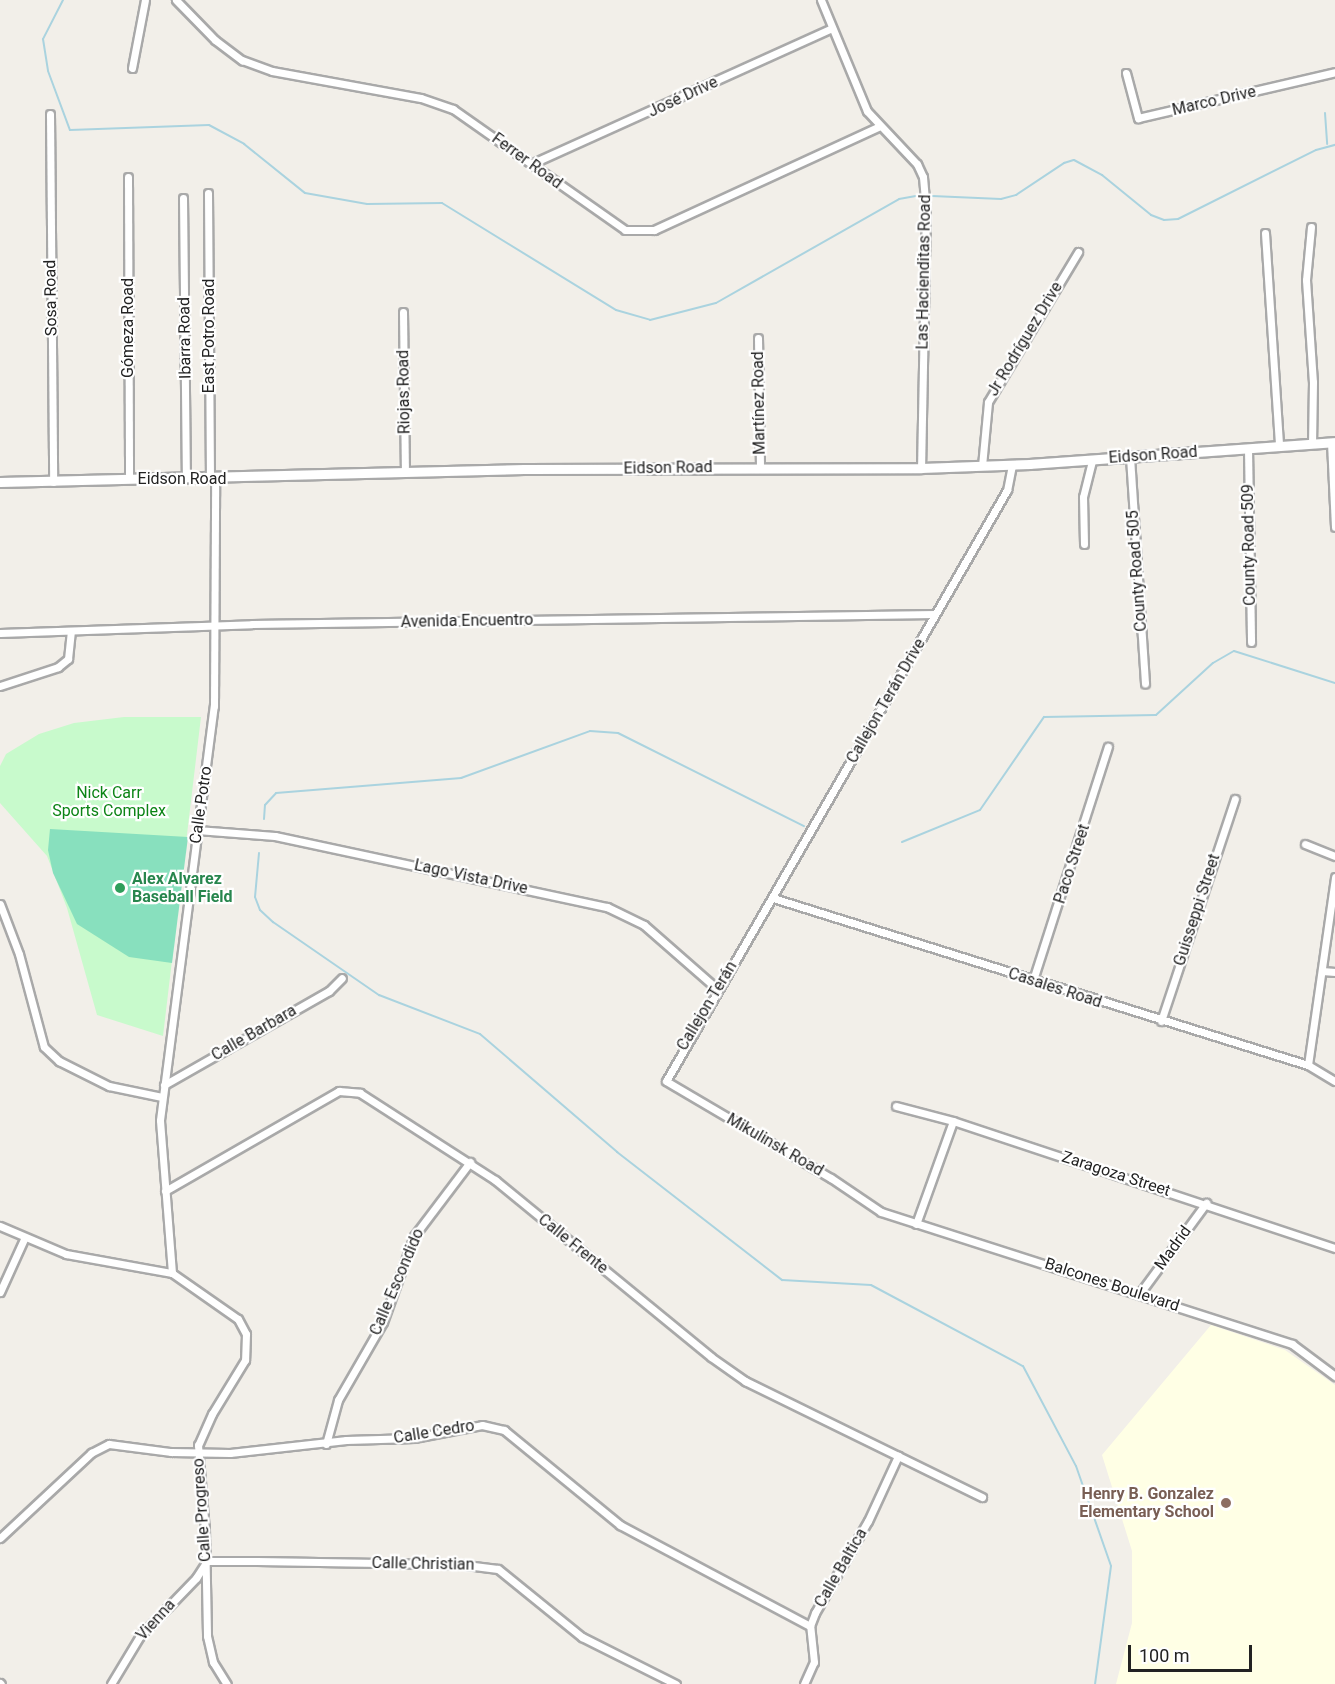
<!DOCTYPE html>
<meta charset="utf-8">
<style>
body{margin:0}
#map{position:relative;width:1335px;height:1684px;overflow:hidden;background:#f2efe9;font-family:Roboto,sans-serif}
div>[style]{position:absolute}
.education>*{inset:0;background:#ffffe5}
.park>*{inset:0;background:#c8facc}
.pitch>*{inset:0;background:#88e0be}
.stream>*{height:2px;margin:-1px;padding:0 1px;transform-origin:1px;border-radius:1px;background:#aad3df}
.roads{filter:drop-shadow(2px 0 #a9a9a9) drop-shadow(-2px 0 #a9a9a9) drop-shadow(0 2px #a9a9a9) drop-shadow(0 -2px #a9a9a9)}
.minor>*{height:7px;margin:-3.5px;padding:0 3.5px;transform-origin:3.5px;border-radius:3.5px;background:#fff}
.tertiary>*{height:9px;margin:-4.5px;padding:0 4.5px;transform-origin:4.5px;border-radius:4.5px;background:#fff}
.dots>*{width:16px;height:16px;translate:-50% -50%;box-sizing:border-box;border:3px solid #fff;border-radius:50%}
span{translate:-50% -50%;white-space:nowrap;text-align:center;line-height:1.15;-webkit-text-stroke:4.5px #fff;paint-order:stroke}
.street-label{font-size:16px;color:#222}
.park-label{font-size:16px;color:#0c8416}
.leisure-label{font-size:16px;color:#27864d;font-weight:700}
.left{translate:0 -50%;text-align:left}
.education-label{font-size:16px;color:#785e54;font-weight:700}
.right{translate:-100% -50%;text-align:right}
.scale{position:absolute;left:1128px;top:1645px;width:124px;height:27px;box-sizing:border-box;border:3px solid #222;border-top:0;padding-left:8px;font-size:18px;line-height:21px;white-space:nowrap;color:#222;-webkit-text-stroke:4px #fff;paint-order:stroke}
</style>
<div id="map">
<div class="education">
<div style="clip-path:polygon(1211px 1325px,1285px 1350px,1335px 1385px,1335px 1684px,1116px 1684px,1132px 1623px,1132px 1551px,1102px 1455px)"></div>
</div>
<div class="park">
<div style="clip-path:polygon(124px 717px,201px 717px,163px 1036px,97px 1015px,67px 908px,47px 856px,0 803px,0 766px,6px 754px,39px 734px,74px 723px)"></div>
</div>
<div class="pitch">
<div style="clip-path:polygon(50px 829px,188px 837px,172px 963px,129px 957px,77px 924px,53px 873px,48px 850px)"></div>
</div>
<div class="stream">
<div style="left:63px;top:0;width:44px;rotate:117.1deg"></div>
<div style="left:43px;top:39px;width:32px;rotate:81deg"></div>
<div style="left:48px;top:71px;width:63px;rotate:69.6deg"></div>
<div style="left:70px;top:130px;width:139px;rotate:-2.1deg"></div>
<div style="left:209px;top:125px;width:40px;rotate:28deg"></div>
<div style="left:244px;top:144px;width:78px;rotate:38.8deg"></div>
<div style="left:305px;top:193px;width:63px;rotate:10.1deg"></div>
<div style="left:367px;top:204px;width:75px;rotate:-0.8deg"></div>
<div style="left:442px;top:203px;width:204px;rotate:31.6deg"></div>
<div style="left:616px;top:310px;width:35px;rotate:16deg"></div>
<div style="left:650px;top:320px;width:68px;rotate:-14.4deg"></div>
<div style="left:716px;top:303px;width:210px;rotate:-29.6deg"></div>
<div style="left:899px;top:199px;width:17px;rotate:-10deg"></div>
<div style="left:1325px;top:113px;width:31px;rotate:86deg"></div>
<div style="left:932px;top:196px;width:69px;rotate:2.5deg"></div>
<div style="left:1001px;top:199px;width:16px;rotate:-15deg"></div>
<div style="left:1016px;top:195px;width:58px;rotate:-33.7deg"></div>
<div style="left:1064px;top:163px;width:10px;rotate:-17deg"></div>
<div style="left:1074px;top:160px;width:32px;rotate:28deg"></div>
<div style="left:1102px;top:175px;width:63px;rotate:39.2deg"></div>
<div style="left:1151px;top:215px;width:14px;rotate:21deg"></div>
<div style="left:1164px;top:220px;width:14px;rotate:-4deg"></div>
<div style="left:1178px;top:219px;width:154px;rotate:-26.6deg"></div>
<div style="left:1316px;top:150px;width:20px;rotate:-15deg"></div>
<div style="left:264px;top:819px;width:14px;rotate:-86deg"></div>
<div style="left:265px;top:805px;width:16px;rotate:-47deg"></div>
<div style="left:276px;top:793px;width:186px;rotate:-4.6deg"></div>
<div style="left:461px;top:778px;width:137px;rotate:-20deg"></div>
<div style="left:590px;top:731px;width:28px;rotate:4deg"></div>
<div style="left:618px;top:733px;width:208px;rotate:26.6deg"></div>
<div style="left:902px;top:842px;width:84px;rotate:-22.3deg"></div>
<div style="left:980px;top:810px;width:113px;rotate:-55.5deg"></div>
<div style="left:1044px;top:717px;width:112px;rotate:-1deg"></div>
<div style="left:1156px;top:715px;width:77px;rotate:-42.4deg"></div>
<div style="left:1213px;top:663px;width:24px;rotate:-30deg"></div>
<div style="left:1234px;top:651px;width:106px;rotate:17.6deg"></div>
<div style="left:259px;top:853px;width:44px;rotate:95.2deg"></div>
<div style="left:255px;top:897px;width:14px;rotate:69deg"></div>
<div style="left:260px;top:910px;width:18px;rotate:43deg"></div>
<div style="left:273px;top:922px;width:129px;rotate:34.6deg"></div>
<div style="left:379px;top:995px;width:108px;rotate:21.1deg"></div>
<div style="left:480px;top:1034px;width:181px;rotate:40.7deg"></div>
<div style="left:617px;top:1152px;width:209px;rotate:37.8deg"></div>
<div style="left:782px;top:1280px;width:89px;rotate:3.2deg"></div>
<div style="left:871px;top:1285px;width:172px;rotate:28.1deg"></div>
<div style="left:1023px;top:1366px;width:113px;rotate:62.1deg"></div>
<div style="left:1076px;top:1466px;width:106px;rotate:70.7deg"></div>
<div style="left:1111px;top:1566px;width:119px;rotate:97.7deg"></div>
</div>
<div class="roads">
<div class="minor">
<div style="left:176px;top:0;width:56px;rotate:45.7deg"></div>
<div style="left:215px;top:40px;width:34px;rotate:37deg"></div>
<div style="left:242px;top:60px;width:32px;rotate:20deg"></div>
<div style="left:272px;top:71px;width:151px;rotate:10.3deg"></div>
<div style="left:421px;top:98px;width:34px;rotate:19deg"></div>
<div style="left:453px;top:109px;width:210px;rotate:35.1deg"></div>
<div style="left:625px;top:230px;width:29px"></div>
<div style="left:654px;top:230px;width:247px;rotate:-24.7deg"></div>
<div style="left:821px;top:0;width:120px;rotate:67.5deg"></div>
<div style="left:867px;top:111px;width:73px;rotate:46.7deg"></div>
<div style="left:917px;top:164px;width:14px;rotate:65deg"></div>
<div style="left:923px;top:177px;width:33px;rotate:85deg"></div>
<div style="left:926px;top:210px;width:258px;rotate:91.1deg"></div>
<div style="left:132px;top:68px;width:69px;rotate:-79.2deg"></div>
<div style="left:1126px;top:73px;width:47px;rotate:75.1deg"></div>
<div style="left:1138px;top:118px;width:202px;rotate:-13.1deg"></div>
<div style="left:50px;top:114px;width:368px;rotate:89.5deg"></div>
<div style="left:533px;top:163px;width:328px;rotate:-24.3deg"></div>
<div style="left:128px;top:177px;width:302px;rotate:89.8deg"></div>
<div style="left:208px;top:193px;width:286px;rotate:89.6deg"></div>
<div style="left:183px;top:198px;width:280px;rotate:89.4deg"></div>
<div style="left:1311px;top:227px;width:53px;rotate:95.4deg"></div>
<div style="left:1306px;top:280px;width:102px;rotate:86.1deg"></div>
<div style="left:1313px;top:382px;width:61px;rotate:90.9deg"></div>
<div style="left:1265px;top:233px;width:213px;rotate:86.2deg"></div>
<div style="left:403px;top:312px;width:159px;rotate:89.3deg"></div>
<div style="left:758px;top:338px;width:129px;rotate:89.1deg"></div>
<div style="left:1331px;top:442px;width:85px;rotate:87.3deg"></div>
<div style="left:1248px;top:448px;width:194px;rotate:89.1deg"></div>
<div style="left:1130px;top:457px;width:227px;rotate:86.2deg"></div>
<div style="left:1012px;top:465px;width:25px;rotate:101deg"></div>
<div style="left:1007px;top:490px;width:682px;rotate:119.98deg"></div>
<div style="left:666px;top:1081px;width:191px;rotate:30.5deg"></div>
<div style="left:831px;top:1178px;width:60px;rotate:34.2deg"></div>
<div style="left:881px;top:1212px;width:432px;rotate:17.8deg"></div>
<div style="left:1292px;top:1344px;width:54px;rotate:36.7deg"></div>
<div style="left:982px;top:466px;width:64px;rotate:-84.6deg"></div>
<div style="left:988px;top:402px;width:175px;rotate:-59deg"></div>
<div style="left:1084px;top:544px;width:47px;rotate:-91.2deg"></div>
<div style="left:1083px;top:497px;width:38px;rotate:-76deg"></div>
<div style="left:0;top:633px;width:252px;rotate:-2deg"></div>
<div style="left:252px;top:624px;width:683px;rotate:-0.84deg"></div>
<div style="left:0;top:686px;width:61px;rotate:-18.1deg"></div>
<div style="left:58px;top:667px;width:13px;rotate:-39deg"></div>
<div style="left:68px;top:659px;width:27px;rotate:-84deg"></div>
<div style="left:197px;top:830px;width:78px;rotate:4.4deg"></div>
<div style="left:275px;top:836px;width:340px;rotate:12.1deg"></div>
<div style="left:607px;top:907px;width:41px;rotate:25.9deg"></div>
<div style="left:644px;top:925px;width:97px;rotate:41.2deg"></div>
<div style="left:1305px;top:844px;width:32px;rotate:22deg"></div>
<div style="left:773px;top:898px;width:560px;rotate:17.34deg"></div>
<div style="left:1308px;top:1065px;width:31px;rotate:31deg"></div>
<div style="left:0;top:904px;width:53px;rotate:69.2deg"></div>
<div style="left:19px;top:954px;width:96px;rotate:75deg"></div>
<div style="left:44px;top:1047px;width:21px;rotate:43deg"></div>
<div style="left:59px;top:1061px;width:56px;rotate:26.6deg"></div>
<div style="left:109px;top:1086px;width:54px;rotate:11.7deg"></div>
<div style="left:1322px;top:971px;width:13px;rotate:4deg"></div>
<div style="left:1033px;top:980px;width:245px;rotate:-72.2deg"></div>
<div style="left:1161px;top:1021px;width:234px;rotate:-71.6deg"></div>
<div style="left:1308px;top:1065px;width:190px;rotate:-81.8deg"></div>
<div style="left:164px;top:1085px;width:190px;rotate:-29.7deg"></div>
<div style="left:329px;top:991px;width:18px;rotate:-45deg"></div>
<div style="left:896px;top:1106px;width:59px;rotate:14.7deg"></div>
<div style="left:953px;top:1121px;width:403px;rotate:18.4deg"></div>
<div style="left:165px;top:1191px;width:201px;rotate:-29.9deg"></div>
<div style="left:339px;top:1091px;width:21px;rotate:5deg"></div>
<div style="left:360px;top:1093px;width:161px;rotate:32.8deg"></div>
<div style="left:495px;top:1180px;width:279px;rotate:39.3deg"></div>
<div style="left:711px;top:1357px;width:42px;rotate:35.2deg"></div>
<div style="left:745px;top:1381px;width:264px;rotate:26.1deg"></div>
<div style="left:916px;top:1224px;width:109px;rotate:-70.2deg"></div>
<div style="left:0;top:1226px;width:72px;rotate:23deg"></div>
<div style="left:66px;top:1254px;width:108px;rotate:10.2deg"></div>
<div style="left:172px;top:1273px;width:80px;rotate:34.9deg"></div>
<div style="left:238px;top:1319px;width:17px;rotate:62deg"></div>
<div style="left:246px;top:1334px;width:26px;rotate:92deg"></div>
<div style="left:245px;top:1360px;width:63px;rotate:121.4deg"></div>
<div style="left:212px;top:1414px;width:34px;rotate:114deg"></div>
<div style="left:198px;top:1445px;width:85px;rotate:85.3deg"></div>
<div style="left:205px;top:1530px;width:106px;rotate:88.9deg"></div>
<div style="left:207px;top:1636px;width:27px;rotate:77deg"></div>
<div style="left:213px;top:1662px;width:26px;rotate:58deg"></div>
<div style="left:172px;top:1273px;width:153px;rotate:-94.5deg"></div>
<div style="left:160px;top:1120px;width:418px;rotate:-82.6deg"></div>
<div style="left:214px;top:706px;width:227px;rotate:-89.7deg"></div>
<div style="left:0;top:1292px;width:60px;rotate:-65.6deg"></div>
<div style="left:1140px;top:1293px;width:112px;rotate:-53.7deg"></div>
<div style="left:326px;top:1444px;width:46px;rotate:-74.7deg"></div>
<div style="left:338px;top:1400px;width:90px;rotate:-60deg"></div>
<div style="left:383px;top:1322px;width:91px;rotate:-70.2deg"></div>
<div style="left:414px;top:1236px;width:93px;rotate:-52.9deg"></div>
<div style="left:0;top:1538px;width:125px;rotate:-43deg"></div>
<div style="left:91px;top:1453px;width:20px;rotate:-27deg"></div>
<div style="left:109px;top:1444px;width:63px;rotate:7.4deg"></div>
<div style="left:171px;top:1452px;width:59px;rotate:1deg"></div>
<div style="left:230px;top:1453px;width:117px;rotate:-6.4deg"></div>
<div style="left:346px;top:1440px;width:68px;rotate:-1.7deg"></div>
<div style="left:414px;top:1438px;width:69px;rotate:-10.8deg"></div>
<div style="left:482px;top:1425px;width:23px;rotate:13deg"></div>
<div style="left:504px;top:1430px;width:150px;rotate:39.3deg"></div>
<div style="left:620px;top:1525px;width:215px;rotate:28deg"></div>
<div style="left:0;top:1683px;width:1px;rotate:45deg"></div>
<div style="left:111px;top:1684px;width:56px;rotate:-58.9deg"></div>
<div style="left:140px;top:1636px;width:81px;rotate:-46deg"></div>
<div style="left:196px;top:1578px;width:20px;rotate:-57deg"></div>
<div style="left:207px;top:1561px;width:50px"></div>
<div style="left:257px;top:1561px;width:201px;rotate:0.9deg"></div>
<div style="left:458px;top:1564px;width:40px;rotate:7.1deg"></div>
<div style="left:498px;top:1569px;width:108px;rotate:39deg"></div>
<div style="left:582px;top:1637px;width:105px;rotate:26.6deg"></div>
<div style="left:804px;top:1684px;width:24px;rotate:-66deg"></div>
<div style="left:814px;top:1662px;width:36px;rotate:-96deg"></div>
<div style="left:810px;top:1626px;width:14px;rotate:-69deg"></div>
<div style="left:815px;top:1613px;width:106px;rotate:-60.1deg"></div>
<div style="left:868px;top:1521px;width:72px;rotate:-65.2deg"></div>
</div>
<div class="tertiary">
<div style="left:0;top:482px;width:524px;rotate:-1.42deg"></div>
<div style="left:524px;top:469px;width:397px;rotate:-0.1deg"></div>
<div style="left:921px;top:468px;width:109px;rotate:-2.1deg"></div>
<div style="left:1030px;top:464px;width:306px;rotate:-4.1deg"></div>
</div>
</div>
<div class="dots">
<div style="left:120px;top:888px;background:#2e9e5b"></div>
<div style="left:1226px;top:1503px;background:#8d6e63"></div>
</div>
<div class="street-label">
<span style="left:683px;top:97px;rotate:-25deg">José Drive</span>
<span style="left:1214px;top:101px;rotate:-13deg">Marco Drive</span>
<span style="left:527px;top:161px;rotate:36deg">Ferrer Road</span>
<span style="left:924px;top:272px;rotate:-89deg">Las Hacienditas Road</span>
<span style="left:51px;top:298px;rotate:-91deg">Sosa Road</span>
<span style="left:128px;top:328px;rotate:-90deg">Gómeza Road</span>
<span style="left:209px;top:336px;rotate:-90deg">East Potro Road</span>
<span style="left:185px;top:338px;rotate:-91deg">Ibarra Road</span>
<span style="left:1025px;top:339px;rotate:-59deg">Jr Rodríguez Drive</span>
<span style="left:404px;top:392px;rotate:-91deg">Riojas Road</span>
<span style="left:759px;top:403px;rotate:-91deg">Martínez Road</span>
<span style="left:1153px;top:455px;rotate:-4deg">Eidson Road</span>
<span style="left:668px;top:468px;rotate:-1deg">Eidson Road</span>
<span style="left:182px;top:479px">Eidson Road</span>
<span style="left:1249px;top:545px;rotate:-91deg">County Road 509</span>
<span style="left:1137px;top:571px;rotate:-94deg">County Road 505</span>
<span style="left:467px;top:621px;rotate:-1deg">Avenida Encuentro</span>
<span style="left:886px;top:701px;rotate:-60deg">Callejon Terán Drive</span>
<span style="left:201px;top:805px;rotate:-82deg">Calle Potro</span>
<span style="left:1072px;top:864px;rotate:-72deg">Paco Street</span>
<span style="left:471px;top:877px;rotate:12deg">Lago Vista Drive</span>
<span style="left:1197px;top:910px;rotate:-72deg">Guisseppi Street</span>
<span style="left:1055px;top:988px;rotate:18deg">Casales Road</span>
<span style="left:707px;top:1006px;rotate:-59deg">Callejon Terán</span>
<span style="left:254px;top:1033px;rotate:-30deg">Calle Barbara</span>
<span style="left:775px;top:1145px;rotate:30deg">Mikulinsk Road</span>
<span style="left:1116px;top:1174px;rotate:18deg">Zaragoza Street</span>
<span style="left:573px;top:1244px;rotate:39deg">Calle Frente</span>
<span style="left:1173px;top:1248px;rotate:-54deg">Madrid</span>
<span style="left:397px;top:1282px;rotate:-67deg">Calle Escondido</span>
<span style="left:1112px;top:1285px;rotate:18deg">Balcones Boulevard</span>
<span style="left:434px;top:1432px;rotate:-9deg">Calle Cedro</span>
<span style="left:202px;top:1510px;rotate:-94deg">Calle Progreso</span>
<span style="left:423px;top:1564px;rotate:1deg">Calle Christian</span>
<span style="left:841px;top:1568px;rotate:-60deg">Calle Baltica</span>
<span style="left:156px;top:1620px;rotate:-48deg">Vienna</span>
</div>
<div class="park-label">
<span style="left:109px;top:802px">Nick Carr<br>Sports Complex</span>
</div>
<div class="leisure-label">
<span class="left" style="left:132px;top:888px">Alex Alvarez<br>Baseball Field</span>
</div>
<div class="education-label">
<span class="right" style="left:1214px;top:1503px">Henry B. Gonzalez<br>Elementary School</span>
</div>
<div class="scale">100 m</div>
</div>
